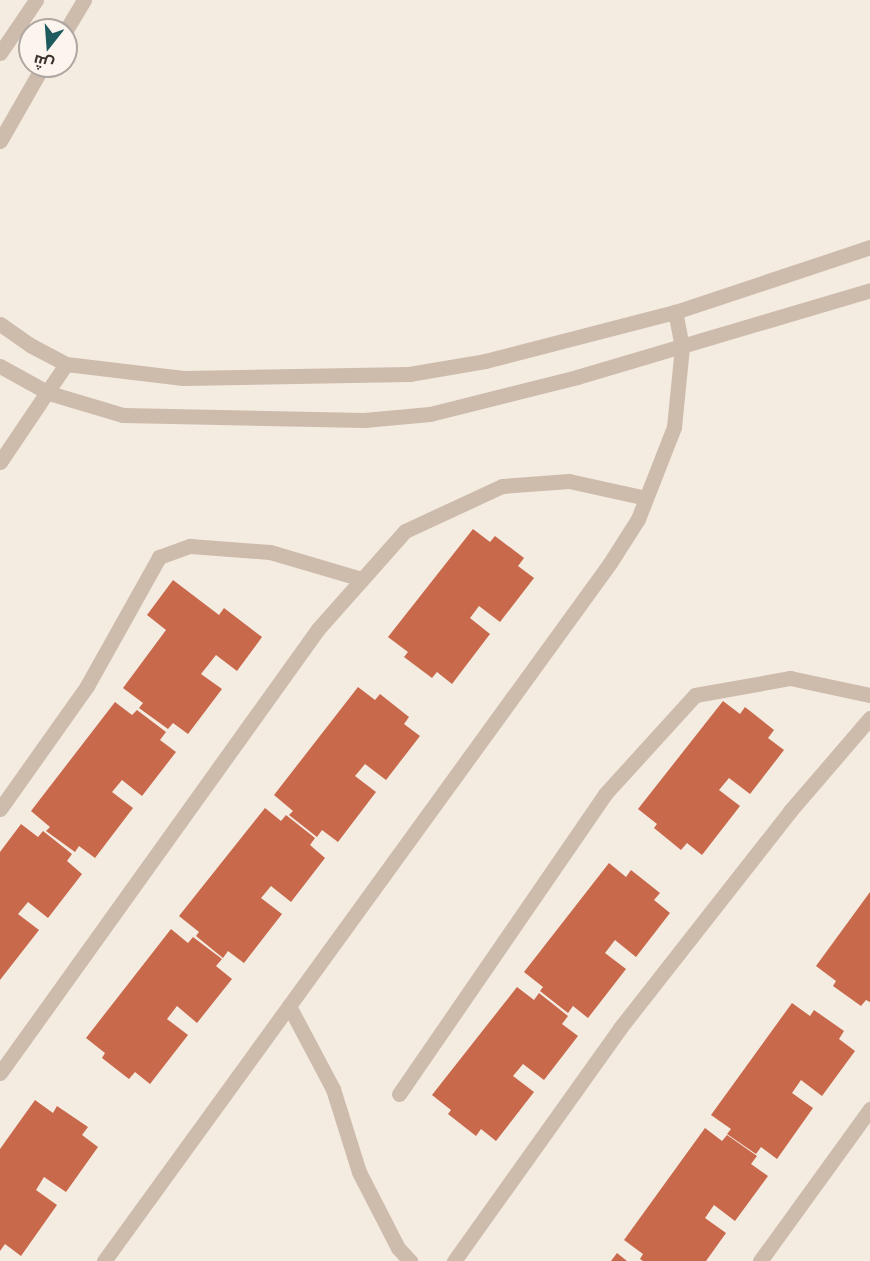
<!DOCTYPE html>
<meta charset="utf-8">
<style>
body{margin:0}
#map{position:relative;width:870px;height:1261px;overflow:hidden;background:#f4ebe1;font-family:"Open Sans",Cairo,sans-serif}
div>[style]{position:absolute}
.building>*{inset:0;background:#c8694b}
.minor>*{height:15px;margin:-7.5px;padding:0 7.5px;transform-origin:7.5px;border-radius:7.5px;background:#cdbbac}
.tertiary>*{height:15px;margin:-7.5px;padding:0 7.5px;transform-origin:7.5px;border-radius:7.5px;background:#cdbbac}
span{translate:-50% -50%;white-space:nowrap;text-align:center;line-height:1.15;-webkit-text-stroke:4.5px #fbf5ee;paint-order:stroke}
.north{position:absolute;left:18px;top:18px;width:60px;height:60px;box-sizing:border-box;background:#fbf5ee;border:2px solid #aea6a0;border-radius:50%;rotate:197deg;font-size:16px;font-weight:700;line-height:24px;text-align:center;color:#3b302b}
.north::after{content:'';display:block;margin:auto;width:21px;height:27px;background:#1f5a5e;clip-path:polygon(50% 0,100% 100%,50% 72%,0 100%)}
</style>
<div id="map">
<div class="building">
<div style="clip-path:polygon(473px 529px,490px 542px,495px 536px,524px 558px,518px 566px,534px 578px,500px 622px,479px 606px,470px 618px,490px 634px,452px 684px,437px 672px,432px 678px,404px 657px,408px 652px,388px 637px)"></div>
<div style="clip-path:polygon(173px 580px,219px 615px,224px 608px,262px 637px,237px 671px,216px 655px,201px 674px,222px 689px,188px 734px,173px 723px,168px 729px,139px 708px,143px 703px,123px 688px,166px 630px,147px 615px)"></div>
<div style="clip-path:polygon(358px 687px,375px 700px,380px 694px,409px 717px,404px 724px,420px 736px,386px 780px,365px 764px,355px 776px,376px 792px,338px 842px,322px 830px,317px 837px,289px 815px,293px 811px,274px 795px)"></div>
<div style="clip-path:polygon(723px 701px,740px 714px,745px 707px,774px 730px,768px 738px,784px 750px,750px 794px,729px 778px,719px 790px,740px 806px,702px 855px,687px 843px,681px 850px,654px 828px,657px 824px,638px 809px)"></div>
<div style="clip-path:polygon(115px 702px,132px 715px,137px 710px,166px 732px,160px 740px,176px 752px,142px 796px,122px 780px,112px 792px,133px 808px,95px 858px,79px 846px,75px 852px,46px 831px,50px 827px,31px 811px)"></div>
<div style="clip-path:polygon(265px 808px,281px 821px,286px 815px,315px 838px,310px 845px,325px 858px,291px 902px,271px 886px,261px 898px,282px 914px,244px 963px,228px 951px,223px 958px,196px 936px,199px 932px,179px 916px)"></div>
<div style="clip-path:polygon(21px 824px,38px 837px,43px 831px,72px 854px,67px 861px,82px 874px,48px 918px,28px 902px,18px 914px,39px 930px,0 980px,0 852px)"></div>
<div style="clip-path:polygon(609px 863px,626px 877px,631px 870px,660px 893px,654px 900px,670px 913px,636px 957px,615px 940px,605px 953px,626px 969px,588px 1018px,573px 1006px,568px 1013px,540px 991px,543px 987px,524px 972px)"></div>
<div style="clip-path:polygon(870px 892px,870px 1002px,866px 1000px,861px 1006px,833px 986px,836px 981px,816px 966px)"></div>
<div style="clip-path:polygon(171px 929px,188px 943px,193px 937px,222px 959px,216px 966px,232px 979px,197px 1023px,177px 1006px,167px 1019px,188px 1035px,150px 1084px,135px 1072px,129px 1079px,102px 1058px,105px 1053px,86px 1038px)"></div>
<div style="clip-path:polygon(517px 987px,534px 1000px,539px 993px,568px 1016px,562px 1024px,578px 1036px,544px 1080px,523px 1064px,513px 1076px,534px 1092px,496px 1141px,481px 1129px,476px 1136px,448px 1114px,451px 1110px,432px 1095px)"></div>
<div style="clip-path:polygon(792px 1003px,810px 1016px,814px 1010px,844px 1031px,839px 1039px,855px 1051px,822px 1096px,801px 1080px,792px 1093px,813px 1108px,777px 1159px,761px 1147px,756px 1154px,727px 1134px,731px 1129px,711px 1115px)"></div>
<div style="clip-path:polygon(35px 1100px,53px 1113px,57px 1106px,88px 1127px,82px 1135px,98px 1147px,66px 1192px,44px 1177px,36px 1190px,57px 1205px,21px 1256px,5px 1244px,0 1251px,0 1149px)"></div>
<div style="clip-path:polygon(705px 1128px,722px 1141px,727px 1135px,757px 1156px,751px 1164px,768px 1176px,735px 1221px,714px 1205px,705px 1218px,726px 1233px,706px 1261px,643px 1261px,640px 1259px,643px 1254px,624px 1240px)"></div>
<div style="clip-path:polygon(617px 1253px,627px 1261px,611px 1261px)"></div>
</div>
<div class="minor">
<div style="left:0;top:462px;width:118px;rotate:-56deg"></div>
<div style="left:0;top:809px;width:151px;rotate:-54.7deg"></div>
<div style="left:87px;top:686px;width:148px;rotate:-60.8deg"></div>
<div style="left:159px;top:557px;width:33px;rotate:-20deg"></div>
<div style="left:190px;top:546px;width:80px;rotate:4.3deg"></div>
<div style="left:270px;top:552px;width:96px;rotate:16.4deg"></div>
<div style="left:289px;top:1006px;width:94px;rotate:62.1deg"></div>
<div style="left:333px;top:1089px;width:87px;rotate:72.6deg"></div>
<div style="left:359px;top:1172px;width:85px;rotate:62.8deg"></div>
<div style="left:398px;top:1248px;width:18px;rotate:47deg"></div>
<div style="left:0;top:1073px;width:546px;rotate:-54.39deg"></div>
<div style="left:318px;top:629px;width:131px;rotate:-48.4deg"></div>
<div style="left:405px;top:531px;width:107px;rotate:-24.9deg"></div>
<div style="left:502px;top:486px;width:67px;rotate:-4.3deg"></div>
<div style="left:569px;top:481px;width:79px;rotate:12.4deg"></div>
<div style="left:399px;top:1094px;width:364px;rotate:-55.5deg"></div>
<div style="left:605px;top:794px;width:134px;rotate:-47.7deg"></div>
<div style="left:695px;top:695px;width:97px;rotate:-10.1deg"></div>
<div style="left:790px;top:678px;width:82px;rotate:12deg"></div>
<div style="left:104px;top:1261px;width:862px;rotate:-54.06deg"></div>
<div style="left:610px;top:563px;width:52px;rotate:-57.5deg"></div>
<div style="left:638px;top:519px;width:99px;rotate:-68.6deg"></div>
<div style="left:674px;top:427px;width:80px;rotate:-84.3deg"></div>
<div style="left:682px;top:347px;width:36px;rotate:-101deg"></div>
<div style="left:454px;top:1261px;width:286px;rotate:-54.5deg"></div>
<div style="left:620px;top:1028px;width:276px;rotate:-51.9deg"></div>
<div style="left:790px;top:811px;width:123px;rotate:-49.3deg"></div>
<div style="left:760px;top:1261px;width:188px;rotate:-54.1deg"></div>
</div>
<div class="tertiary">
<div style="left:66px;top:30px;width:35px;rotate:-59deg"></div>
<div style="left:0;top:53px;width:64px;rotate:-55.8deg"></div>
<div style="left:0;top:141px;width:86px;rotate:-60.2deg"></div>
<div style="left:0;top:324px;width:37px;rotate:35deg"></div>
<div style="left:30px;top:345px;width:41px;rotate:27.8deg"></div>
<div style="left:66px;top:364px;width:118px;rotate:6.8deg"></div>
<div style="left:183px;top:378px;width:226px;rotate:-1deg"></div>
<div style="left:409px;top:374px;width:77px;rotate:-9.7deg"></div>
<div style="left:485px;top:361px;width:196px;rotate:-14.5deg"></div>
<div style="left:675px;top:312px;width:206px;rotate:-18.4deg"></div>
<div style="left:0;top:366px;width:56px;rotate:28.9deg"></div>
<div style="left:49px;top:393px;width:77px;rotate:16.6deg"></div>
<div style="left:123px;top:415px;width:241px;rotate:1.2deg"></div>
<div style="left:364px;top:420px;width:66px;rotate:-5.2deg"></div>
<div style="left:430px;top:414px;width:152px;rotate:-14.1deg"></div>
<div style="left:577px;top:377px;width:306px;rotate:-16.5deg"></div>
</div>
<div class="north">ش</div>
</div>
